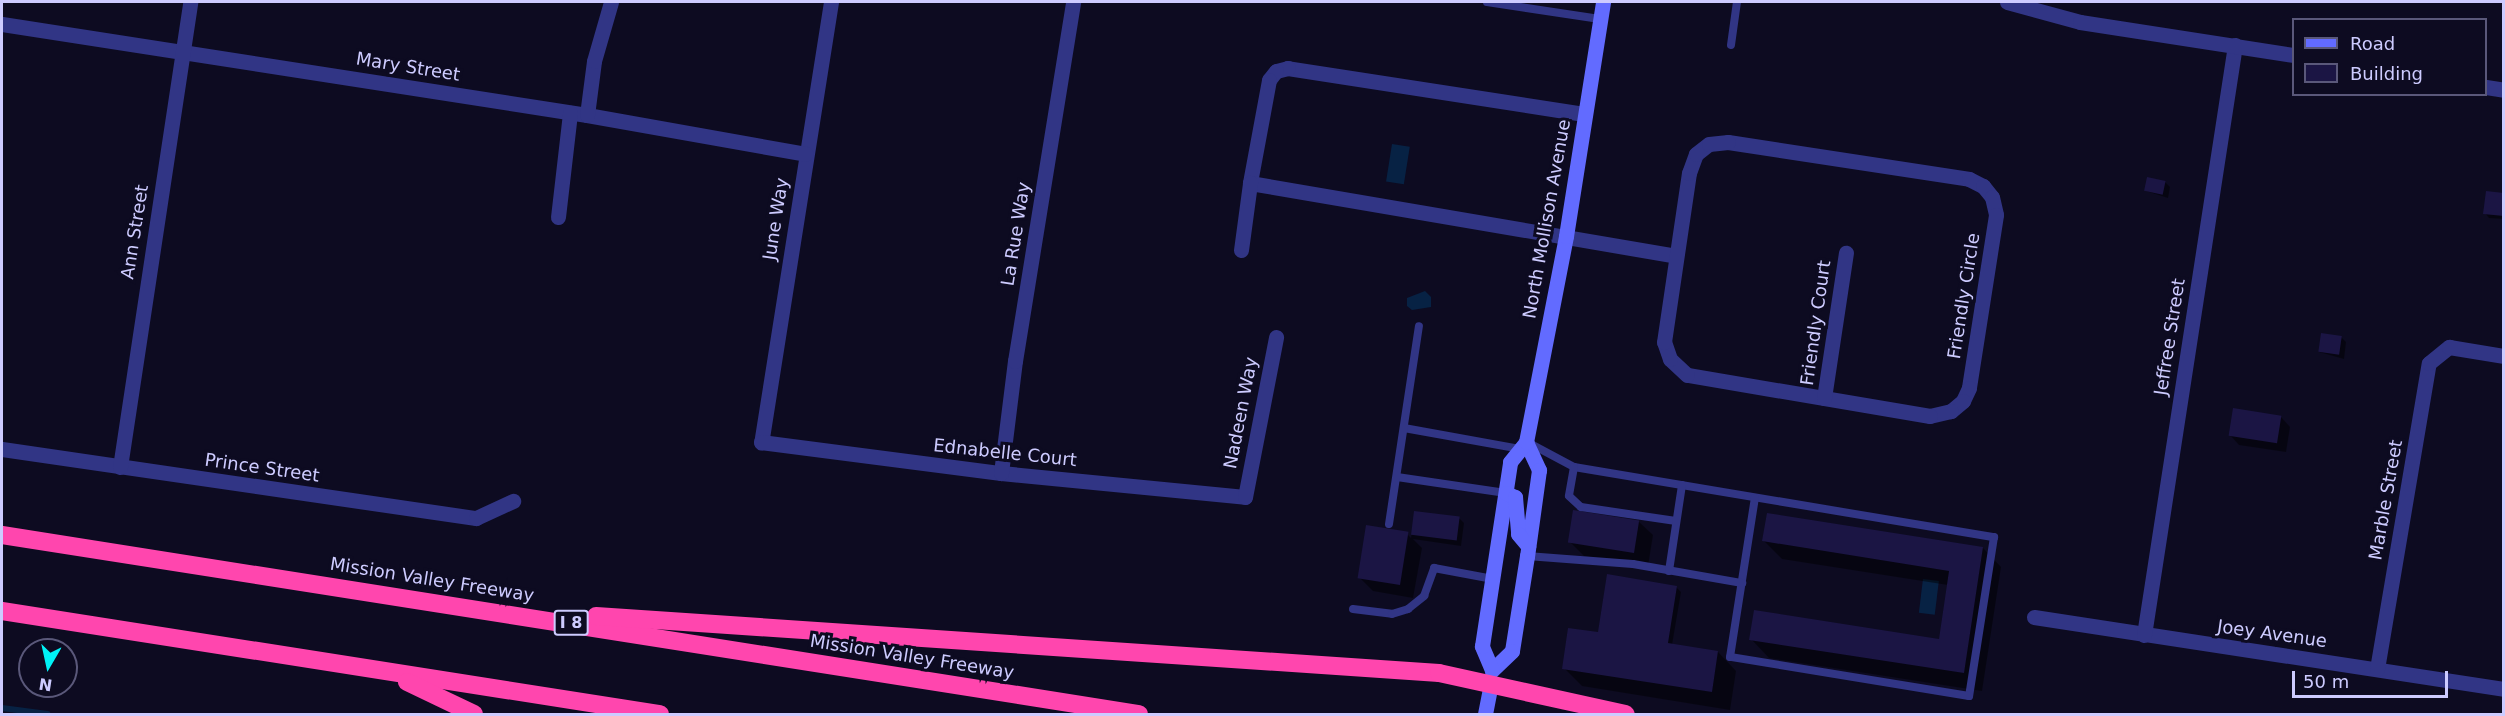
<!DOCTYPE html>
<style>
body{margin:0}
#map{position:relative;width:2505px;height:716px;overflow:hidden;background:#0d0b21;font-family:"DejaVu Sans",sans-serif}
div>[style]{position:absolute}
.water>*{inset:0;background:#072244;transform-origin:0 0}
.shadow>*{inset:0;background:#0007}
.stream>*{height:6px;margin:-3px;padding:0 3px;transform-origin:3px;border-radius:3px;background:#072244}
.building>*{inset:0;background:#1b1544;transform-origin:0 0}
.service>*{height:8px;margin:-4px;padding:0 4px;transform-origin:4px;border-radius:4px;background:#313585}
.minor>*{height:15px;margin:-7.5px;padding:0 7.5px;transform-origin:7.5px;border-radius:7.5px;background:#313585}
.tertiary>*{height:15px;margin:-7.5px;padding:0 7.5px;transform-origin:7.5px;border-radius:7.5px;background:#313585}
.secondary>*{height:15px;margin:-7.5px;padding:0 7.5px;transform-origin:7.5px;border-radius:7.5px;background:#626bff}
.motorway>*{height:18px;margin:-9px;padding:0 9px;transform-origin:9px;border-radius:9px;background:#ff46ae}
span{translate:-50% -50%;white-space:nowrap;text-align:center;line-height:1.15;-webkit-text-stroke:6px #0d0b21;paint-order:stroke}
.shield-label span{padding:2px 4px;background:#0d0b21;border:2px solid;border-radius:4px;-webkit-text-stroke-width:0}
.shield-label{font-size:16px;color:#cdcbff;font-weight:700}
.street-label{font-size:18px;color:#cdcbff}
.frame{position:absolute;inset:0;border:3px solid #cdcbff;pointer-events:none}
.legend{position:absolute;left:2292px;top:18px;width:195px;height:78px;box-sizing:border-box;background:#0d0b21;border:2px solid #5a587a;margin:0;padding:8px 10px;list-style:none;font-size:18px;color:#cdcbff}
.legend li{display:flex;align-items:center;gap:12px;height:30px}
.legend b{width:30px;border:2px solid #5a587a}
.north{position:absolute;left:18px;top:638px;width:60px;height:60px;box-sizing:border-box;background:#0d0b21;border:2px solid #5a587a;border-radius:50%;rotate:189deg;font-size:16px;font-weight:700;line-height:24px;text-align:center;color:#cdcbff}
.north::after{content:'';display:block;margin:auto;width:21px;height:27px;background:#00f2f6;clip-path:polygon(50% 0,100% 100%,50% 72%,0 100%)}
.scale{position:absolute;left:2292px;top:671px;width:156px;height:27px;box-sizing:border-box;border:3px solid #cdcbff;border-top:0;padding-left:8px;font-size:18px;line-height:21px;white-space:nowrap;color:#cdcbff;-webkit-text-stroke:4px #0d0b21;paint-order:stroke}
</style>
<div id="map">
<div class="water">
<div style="left:1392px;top:144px;width:18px;height:38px;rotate:9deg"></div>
<div style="clip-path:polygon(1425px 291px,1431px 297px,1431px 307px,1412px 310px,1407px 306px,1407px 298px)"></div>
<div style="left:1923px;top:579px;width:16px;height:34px;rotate:7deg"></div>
</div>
<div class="shadow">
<div style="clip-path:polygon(2165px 182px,2170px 187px,2168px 198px,2146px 191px)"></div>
<div style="clip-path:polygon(2504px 195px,2504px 219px,2489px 218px,2485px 213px)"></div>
<div style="clip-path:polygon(2342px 338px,2346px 342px,2344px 359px,2319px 352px)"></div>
<div style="clip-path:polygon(2281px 417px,2290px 427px,2286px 452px,2239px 445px,2230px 435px)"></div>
<div style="clip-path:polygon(1415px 512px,1460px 519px,1464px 523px,1461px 546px,1413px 539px,1422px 548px,1413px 598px,1373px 591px,1359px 577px,1407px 534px,1411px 538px)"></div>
<div style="clip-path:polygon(1638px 521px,1653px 535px,1648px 566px,1584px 556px,1570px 542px)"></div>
<div style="clip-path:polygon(1764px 541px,1983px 548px,2001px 567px,1982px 691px,1769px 658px,1751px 639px,1940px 641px,1948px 585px,1782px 559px)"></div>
<div style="clip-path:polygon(1676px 587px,1681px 592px,1672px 645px,1718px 652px,1736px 671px,1730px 710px,1582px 686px,1564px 668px,1603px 634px)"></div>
</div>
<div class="stream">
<div style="left:2px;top:708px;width:46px;rotate:7.4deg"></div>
</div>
<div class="building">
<div style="left:2147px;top:177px;width:19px;height:14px;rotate:12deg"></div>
<div style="clip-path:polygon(2486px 191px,2504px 193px,2504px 216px,2483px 214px)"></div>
<div style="left:2321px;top:333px;width:21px;height:19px;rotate:8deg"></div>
<div style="left:2233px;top:408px;width:49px;height:28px;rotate:9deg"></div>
<div style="left:1573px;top:510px;width:67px;height:33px;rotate:9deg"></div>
<div style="left:1414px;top:511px;width:46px;height:24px;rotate:7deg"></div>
<div style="clip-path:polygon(1767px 513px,1983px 547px,1964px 673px,1749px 640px,1754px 610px,1939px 639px,1949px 571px,1762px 541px)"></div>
<div style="left:1366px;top:525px;width:43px;height:54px;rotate:9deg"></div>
<div style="clip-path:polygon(1607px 574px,1677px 586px,1668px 643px,1718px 651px,1712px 692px,1562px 669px,1568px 628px,1598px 632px)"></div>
</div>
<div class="service">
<div style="left:1487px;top:2px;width:114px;rotate:8.6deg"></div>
<div style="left:1731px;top:45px;width:43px;rotate:-82.1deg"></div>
<div style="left:1404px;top:428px;width:119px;rotate:10.2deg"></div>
<div style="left:1529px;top:443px;width:51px;rotate:28.1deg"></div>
<div style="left:1574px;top:467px;width:426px;rotate:9.5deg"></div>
<div style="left:1994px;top:537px;width:161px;rotate:98.9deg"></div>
<div style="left:1969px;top:696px;width:242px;rotate:-170.7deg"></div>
<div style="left:1730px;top:657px;width:161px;rotate:-81.1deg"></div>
<div style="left:1574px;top:467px;width:29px;rotate:100deg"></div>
<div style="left:1569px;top:496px;width:16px;rotate:43deg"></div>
<div style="left:1581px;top:507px;width:96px;rotate:8.4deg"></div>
<div style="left:1397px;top:477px;width:110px;rotate:8.4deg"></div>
<div style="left:1389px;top:524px;width:200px;rotate:-81.4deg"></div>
<div style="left:1527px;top:556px;width:106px;rotate:4.3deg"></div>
<div style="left:1633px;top:564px;width:111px;rotate:9.9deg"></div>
<div style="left:1669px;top:571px;width:87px;rotate:-81.4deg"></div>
<div style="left:1353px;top:609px;width:39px;rotate:7deg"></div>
<div style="left:1392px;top:614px;width:17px;rotate:-17deg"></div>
<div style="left:1408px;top:609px;width:21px;rotate:-39deg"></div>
<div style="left:1424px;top:596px;width:30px;rotate:-70deg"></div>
<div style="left:1434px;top:568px;width:60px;rotate:10.6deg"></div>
</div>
<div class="minor">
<div style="left:831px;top:2px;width:446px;rotate:99deg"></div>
<div style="left:761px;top:442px;width:242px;rotate:7.4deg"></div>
<div style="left:1001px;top:473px;width:245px;rotate:5.6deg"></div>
<div style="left:1245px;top:497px;width:163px;rotate:-79deg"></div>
<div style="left:2px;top:24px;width:592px;rotate:8.84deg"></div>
<div style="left:587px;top:115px;width:222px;rotate:10.1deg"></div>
<div style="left:1584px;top:114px;width:300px;rotate:-171.2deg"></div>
<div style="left:1288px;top:68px;width:12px;rotate:166deg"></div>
<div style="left:1276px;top:71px;width:11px;rotate:128deg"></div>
<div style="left:1269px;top:80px;width:105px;rotate:100.5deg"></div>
<div style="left:1250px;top:183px;width:431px;rotate:9.7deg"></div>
<div style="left:587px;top:115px;width:54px;rotate:-82.6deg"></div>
<div style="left:594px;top:61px;width:61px;rotate:-73.9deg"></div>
<div style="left:1728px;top:142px;width:244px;rotate:8.7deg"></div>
<div style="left:1969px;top:179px;width:16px;rotate:27deg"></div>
<div style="left:1983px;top:186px;width:14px;rotate:51deg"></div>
<div style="left:1992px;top:197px;width:18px;rotate:77deg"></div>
<div style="left:1996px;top:215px;width:175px;rotate:98.9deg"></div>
<div style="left:1969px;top:388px;width:14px;rotate:115deg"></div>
<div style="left:1963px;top:401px;width:16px;rotate:140deg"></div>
<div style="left:1951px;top:411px;width:22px;rotate:167deg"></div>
<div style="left:1930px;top:416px;width:246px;rotate:-170.4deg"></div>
<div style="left:1687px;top:375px;width:23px;rotate:-137deg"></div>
<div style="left:1670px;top:359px;width:18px;rotate:-109deg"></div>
<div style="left:1664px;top:342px;width:171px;rotate:-81.6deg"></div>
<div style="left:1689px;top:173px;width:20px;rotate:-70deg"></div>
<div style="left:1696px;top:154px;width:16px;rotate:-38deg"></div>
<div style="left:1709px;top:144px;width:19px;rotate:-6deg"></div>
<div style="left:558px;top:217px;width:105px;rotate:-83.4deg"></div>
<div style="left:1241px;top:250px;width:68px;rotate:-82.3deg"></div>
<div style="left:1824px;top:398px;width:147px;rotate:-81.4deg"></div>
<div style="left:2px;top:449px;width:479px;rotate:8.3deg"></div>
<div style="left:476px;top:518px;width:41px;rotate:-24.7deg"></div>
<div style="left:120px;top:467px;width:470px;rotate:-81.4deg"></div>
<div style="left:1001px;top:473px;width:113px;rotate:-82.9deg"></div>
<div style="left:1015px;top:361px;width:364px;rotate:-80.8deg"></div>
<div style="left:2034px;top:617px;width:475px;rotate:8.7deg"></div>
<div style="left:2144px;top:635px;width:597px;rotate:-81.23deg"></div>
<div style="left:2377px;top:669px;width:310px;rotate:-80.4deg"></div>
<div style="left:2429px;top:363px;width:26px;rotate:-39deg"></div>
<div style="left:2449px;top:347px;width:56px;rotate:9.3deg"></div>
</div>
<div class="tertiary">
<div style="left:2007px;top:2px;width:76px;rotate:15.3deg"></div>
<div style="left:2080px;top:22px;width:217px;rotate:8.8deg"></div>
<div style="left:2486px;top:87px;width:18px;rotate:9deg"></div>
</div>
<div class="secondary">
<div style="left:1526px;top:442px;width:31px;rotate:65deg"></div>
<div style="left:1539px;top:470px;width:87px;rotate:97.9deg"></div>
<div style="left:1527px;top:556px;width:96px;rotate:99deg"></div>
<div style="left:1512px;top:651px;width:28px;rotate:136deg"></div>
<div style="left:1492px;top:670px;width:26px;rotate:-113deg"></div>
<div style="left:1482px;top:646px;width:186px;rotate:-81.3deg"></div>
<div style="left:1510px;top:462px;width:26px;rotate:-51deg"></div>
<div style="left:1526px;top:442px;width:210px;rotate:-79deg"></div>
<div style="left:1566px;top:236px;width:237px;rotate:-81deg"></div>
<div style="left:1506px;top:493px;width:10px;rotate:24deg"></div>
<div style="left:1515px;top:497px;width:37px;rotate:85deg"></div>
<div style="left:1518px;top:534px;width:16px;rotate:50deg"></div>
<div style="left:1485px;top:714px;width:32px;rotate:-79deg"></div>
</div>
<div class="motorway">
<div style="left:2px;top:535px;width:1151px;rotate:8.95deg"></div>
<div style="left:2px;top:611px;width:666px;rotate:8.9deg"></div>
<div style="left:596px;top:616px;width:845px;rotate:3.87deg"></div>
<div style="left:1439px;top:673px;width:191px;rotate:12.4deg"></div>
<div style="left:407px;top:682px;width:74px;rotate:25.5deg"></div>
</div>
<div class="shield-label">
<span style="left:571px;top:623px">I 8</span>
</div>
<div class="street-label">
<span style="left:408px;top:67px;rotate:9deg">Mary Street</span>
<span style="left:776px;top:219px;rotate:-81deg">June Way</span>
<span style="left:1547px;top:219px;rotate:-80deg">North Mollison Avenue</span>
<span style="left:135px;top:232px;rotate:-81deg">Ann Street</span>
<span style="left:1016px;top:234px;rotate:-81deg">La Rue Way</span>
<span style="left:1964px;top:296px;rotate:-81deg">Friendly Circle</span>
<span style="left:1816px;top:323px;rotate:-82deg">Friendly Court</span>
<span style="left:2170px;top:337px;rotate:-81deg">Jeffree Street</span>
<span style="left:1241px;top:413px;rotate:-79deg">Nadeen Way</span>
<span style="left:1005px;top:453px;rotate:6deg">Ednabelle Court</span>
<span style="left:262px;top:468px;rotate:8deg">Prince Street</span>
<span style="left:2386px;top:500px;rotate:-80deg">Marble Street</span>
<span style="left:432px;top:580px;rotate:9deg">Mission Valley Freeway</span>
<span style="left:2272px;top:634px;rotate:8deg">Joey Avenue</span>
<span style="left:912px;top:657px;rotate:9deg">Mission Valley Freeway</span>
</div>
<div class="frame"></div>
<ul class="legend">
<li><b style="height:8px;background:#626bff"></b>Road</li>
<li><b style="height:16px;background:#1b1544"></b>Building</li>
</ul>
<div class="north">N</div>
<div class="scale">50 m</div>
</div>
